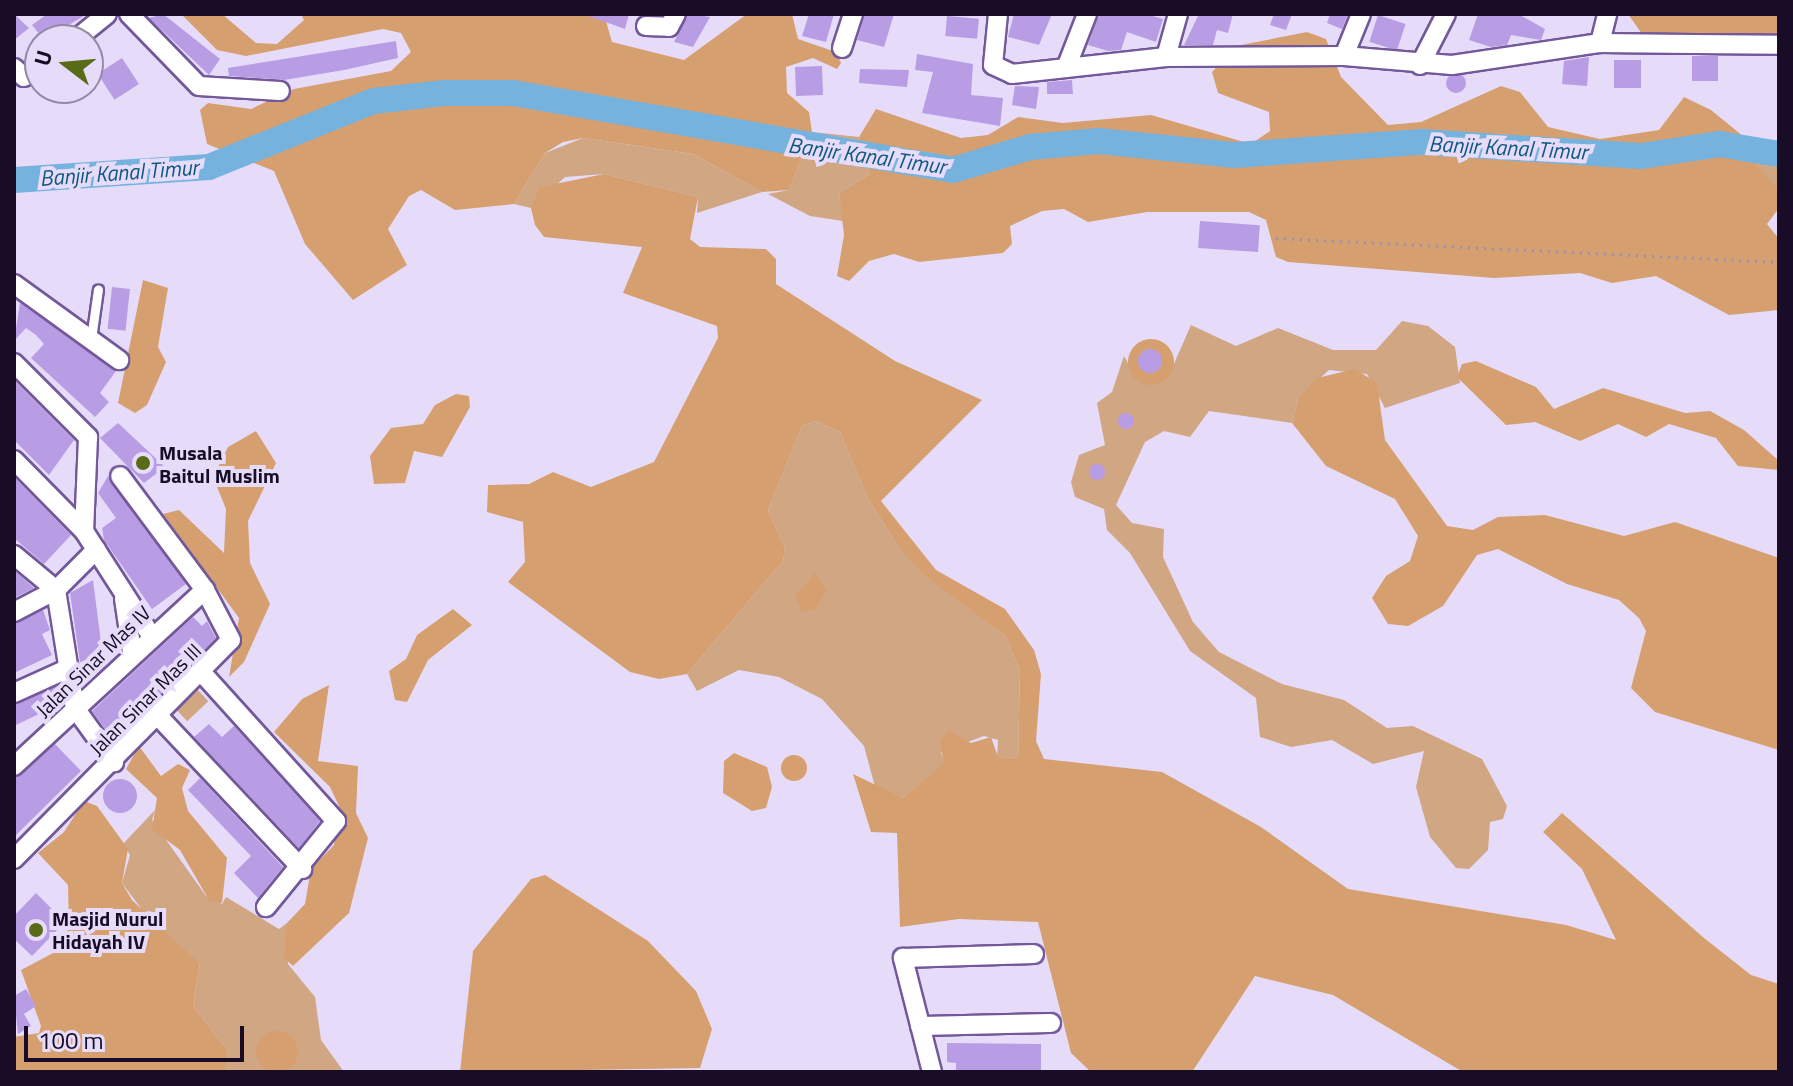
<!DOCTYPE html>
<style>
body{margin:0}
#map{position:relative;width:1793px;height:1086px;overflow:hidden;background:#e6dcfa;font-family:"Titillium Web",sans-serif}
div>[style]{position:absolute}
.green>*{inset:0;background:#d0a683;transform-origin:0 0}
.forest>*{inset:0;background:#d69f70}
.round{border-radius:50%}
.river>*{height:26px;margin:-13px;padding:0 13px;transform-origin:13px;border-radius:13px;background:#75b2de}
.building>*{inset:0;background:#b89de4;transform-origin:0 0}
.path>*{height:3px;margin-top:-1.5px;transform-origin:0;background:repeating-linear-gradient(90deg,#9b91ad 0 2px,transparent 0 8px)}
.roads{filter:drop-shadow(2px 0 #73589a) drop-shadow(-2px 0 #73589a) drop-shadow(0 2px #73589a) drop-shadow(0 -2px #73589a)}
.lane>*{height:9px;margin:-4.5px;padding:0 4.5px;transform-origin:4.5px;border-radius:4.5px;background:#fff}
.street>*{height:18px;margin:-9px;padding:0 9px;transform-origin:9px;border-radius:9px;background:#fff}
.dots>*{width:22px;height:22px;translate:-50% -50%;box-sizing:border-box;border:4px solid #e6dcfa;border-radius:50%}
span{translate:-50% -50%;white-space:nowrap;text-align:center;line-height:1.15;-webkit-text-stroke:8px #e6dcfa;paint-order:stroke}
.poi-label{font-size:20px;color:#180c26;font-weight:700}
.left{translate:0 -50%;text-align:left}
.street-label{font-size:20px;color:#180c26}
.water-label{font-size:22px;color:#105882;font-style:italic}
.frame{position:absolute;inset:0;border:16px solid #180c26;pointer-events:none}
.north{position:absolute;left:24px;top:24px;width:80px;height:80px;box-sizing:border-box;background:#e6dcfa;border:2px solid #9489a5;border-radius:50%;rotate:286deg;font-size:22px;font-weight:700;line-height:32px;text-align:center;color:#180c26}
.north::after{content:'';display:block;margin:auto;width:28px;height:36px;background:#596b18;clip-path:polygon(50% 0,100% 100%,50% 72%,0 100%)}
.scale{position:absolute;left:24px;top:1026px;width:220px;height:36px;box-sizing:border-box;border:4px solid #180c26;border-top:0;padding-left:10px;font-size:24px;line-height:28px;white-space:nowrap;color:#180c26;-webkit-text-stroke:6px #e6dcfa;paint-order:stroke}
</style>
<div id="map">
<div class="green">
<div style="clip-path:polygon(812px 132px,859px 137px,864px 151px,870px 174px,839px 193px,843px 221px,810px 216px,768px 194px,789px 190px)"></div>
<div style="clip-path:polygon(583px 138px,693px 154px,762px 192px,697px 213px,698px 197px,604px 174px,565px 177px,531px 208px,514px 204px,545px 153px)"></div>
<div style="clip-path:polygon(1749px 141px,1779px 142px,1779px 192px,1753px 160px)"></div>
<div style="clip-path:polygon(1402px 321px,1428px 326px,1455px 347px,1460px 383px,1385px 408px,1367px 374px,1329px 370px,1298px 398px,1292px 423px,1209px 411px,1190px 437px,1164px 431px,1145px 442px,1116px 505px,1132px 523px,1164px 529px,1163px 557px,1193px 622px,1219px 652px,1282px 684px,1344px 700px,1387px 728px,1413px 726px,1482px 759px,1507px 806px,1503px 819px,1490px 822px,1488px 850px,1469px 869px,1456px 868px,1430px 837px,1416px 787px,1424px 751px,1373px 764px,1332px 740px,1291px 747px,1260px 737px,1256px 698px,1190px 651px,1130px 553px,1107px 530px,1104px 509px,1075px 497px,1071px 482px,1079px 455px,1105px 445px,1097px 403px,1112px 392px,1124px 356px,1128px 363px,1173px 366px,1191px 325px,1236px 346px,1278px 328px,1333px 350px,1376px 350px)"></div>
<div style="clip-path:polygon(815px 421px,840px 432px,868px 499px,898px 546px,1005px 635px,1020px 671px,1018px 758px,997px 757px,998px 740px,984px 736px,941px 752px,945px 763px,903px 798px,875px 787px,864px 746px,822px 699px,779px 677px,739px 670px,697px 691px,687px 674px,783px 561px,785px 548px,768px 510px,802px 426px)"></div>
<div style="left:194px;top:686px;width:21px;height:29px;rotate:47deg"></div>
<div style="clip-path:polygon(155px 810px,152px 820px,206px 896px,222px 904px,226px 897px,279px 929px,287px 923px,288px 964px,315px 997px,321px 1040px,344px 1072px,223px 1072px,228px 1051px,193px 1006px,200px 964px,155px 927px,122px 883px,130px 855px,123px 844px)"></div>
</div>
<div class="forest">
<div style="clip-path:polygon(181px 14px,222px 14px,256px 43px,277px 44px,304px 20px,301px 14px,604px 14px,612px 42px,684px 60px,747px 14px,792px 14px,798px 39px,836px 52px,841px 63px,837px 69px,813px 58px,786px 67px,787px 93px,809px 112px,812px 132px,789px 190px,762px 192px,693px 154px,583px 138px,563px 142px,545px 153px,514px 204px,455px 210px,421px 190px,409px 196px,388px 229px,407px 265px,353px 300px,305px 244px,274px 171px,207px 144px,200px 110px,208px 103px,251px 109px,294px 89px,391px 71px,411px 52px,401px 33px,383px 29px,246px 56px,217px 50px)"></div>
<div style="clip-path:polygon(1628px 14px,1779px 14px,1779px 54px,1647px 41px)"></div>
<div style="clip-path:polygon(1307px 32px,1326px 39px,1341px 77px,1388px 125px,1421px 122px,1501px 86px,1520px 92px,1548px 127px,1600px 139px,1659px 130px,1684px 97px,1711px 110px,1749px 141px,1753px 160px,1778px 189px,1779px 208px,1767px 224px,1779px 239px,1779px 310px,1729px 315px,1656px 276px,1612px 283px,1580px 273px,1494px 278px,1288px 262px,1276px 257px,1266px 220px,1249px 212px,1147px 212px,1088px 222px,1064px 209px,1042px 211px,1010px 226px,1012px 244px,1003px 253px,919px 262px,894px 254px,869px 261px,849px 281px,837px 276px,844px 235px,839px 193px,870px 174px,859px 137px,876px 109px,961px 138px,988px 135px,1018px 117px,1063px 123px,1151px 115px,1251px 144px,1270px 131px,1269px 112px,1218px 93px,1212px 72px,1236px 46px)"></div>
<div style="clip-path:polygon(604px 174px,698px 197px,690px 239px,700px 247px,766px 249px,776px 259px,776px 284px,895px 361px,982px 400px,881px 501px,936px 570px,1005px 609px,1034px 650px,1041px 674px,1036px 741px,1044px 759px,1162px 772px,1261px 827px,1348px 889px,1566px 925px,1616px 940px,1582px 869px,1543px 832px,1562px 813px,1704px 938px,1751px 975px,1779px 984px,1779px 1072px,1463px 1072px,1333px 995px,1255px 976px,1192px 1072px,1091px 1072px,1071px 1053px,1038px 922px,959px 919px,900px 927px,897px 833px,871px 832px,853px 774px,903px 798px,944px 763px,940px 742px,948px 730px,971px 743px,991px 737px,998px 757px,1018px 758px,1020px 671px,1005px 635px,924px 575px,898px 546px,868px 499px,840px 432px,815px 421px,802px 426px,768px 510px,785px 548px,783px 561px,687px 674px,659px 679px,630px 672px,508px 582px,525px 562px,523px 522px,487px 512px,488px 485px,529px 484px,553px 472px,591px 487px,654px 462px,718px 338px,717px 326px,623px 293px,642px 247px,544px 237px,535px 225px,531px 208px,540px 187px)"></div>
<div style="clip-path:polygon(143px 280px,168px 288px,158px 347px,166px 362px,147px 405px,135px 413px,118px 403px)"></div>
<div class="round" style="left:1128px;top:339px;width:46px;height:46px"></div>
<div style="clip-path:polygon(1476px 361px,1536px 387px,1554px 409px,1603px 388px,1685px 413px,1710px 411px,1744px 430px,1779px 461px,1779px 470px,1738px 466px,1716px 438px,1669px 424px,1646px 437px,1618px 424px,1580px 441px,1535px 422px,1506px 425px,1457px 377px,1462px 364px)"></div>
<div style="clip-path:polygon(1355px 369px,1377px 383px,1385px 440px,1447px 526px,1473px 530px,1498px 517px,1545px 515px,1624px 536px,1675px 522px,1779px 558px,1779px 750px,1655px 712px,1631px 688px,1646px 631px,1639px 618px,1619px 600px,1567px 584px,1498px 549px,1477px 555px,1443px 606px,1408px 626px,1388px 624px,1372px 598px,1386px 576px,1410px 561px,1418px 536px,1395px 499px,1326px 466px,1292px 423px,1298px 398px,1317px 378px)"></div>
<div style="clip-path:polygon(456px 394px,469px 396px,470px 407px,442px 457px,414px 451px,405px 483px,374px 484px,370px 456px,391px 428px,423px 424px,435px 405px)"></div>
<div style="clip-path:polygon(256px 431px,276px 463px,248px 521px,250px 563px,270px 604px,244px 662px,229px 677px,239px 618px,163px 514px,179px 510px,224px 553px,226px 509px,213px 477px,228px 447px)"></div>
<div style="clip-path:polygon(815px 573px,827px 590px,815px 609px,802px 612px,795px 596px)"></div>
<div style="clip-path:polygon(453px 609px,472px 625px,428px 660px,407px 702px,395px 700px,389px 671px,406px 659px,417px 635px)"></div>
<div style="clip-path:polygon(329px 685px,318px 761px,358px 766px,356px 813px,368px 838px,349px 913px,293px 966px,284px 958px,287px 923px,305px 904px,311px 869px,334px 845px,339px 806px,330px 787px,274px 732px,302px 699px)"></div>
<div style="clip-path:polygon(139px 746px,161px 776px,178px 764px,190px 770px,182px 788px,188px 811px,227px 858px,222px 903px,210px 902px,180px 850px,152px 829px,157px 798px,126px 769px)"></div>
<div style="clip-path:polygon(734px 753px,767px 767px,772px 787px,766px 808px,752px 811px,723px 793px,724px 761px)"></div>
<div class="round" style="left:781px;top:755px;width:26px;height:26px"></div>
<div style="clip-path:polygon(84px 801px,97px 806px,128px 849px,122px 883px,132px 900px,200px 964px,193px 1006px,228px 1051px,224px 1072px,14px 1072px,14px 1037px,39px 1033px,41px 1026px,21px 970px,57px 951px,69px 927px,68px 885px,38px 853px,64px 832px)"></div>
<div style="clip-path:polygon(545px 875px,648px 941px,696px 991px,712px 1029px,700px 1068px,460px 1072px,473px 951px,531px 879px)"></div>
<div class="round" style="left:256px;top:1031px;width:42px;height:42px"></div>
</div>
<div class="river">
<div style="left:14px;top:180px;width:195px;rotate:-3.8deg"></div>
<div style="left:209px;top:167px;width:177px;rotate:-21.9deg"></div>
<div style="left:373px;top:101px;width:70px;rotate:-6.5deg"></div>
<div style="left:443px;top:93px;width:70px"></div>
<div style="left:513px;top:93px;width:447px;rotate:9.9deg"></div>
<div style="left:953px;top:170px;width:80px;rotate:-16.6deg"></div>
<div style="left:1030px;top:147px;width:69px;rotate:-5deg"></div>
<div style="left:1099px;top:141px;width:137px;rotate:5.9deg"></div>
<div style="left:1235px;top:155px;width:188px;rotate:-4deg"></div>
<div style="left:1423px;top:142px;width:218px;rotate:3.7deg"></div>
<div style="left:1641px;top:156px;width:79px;rotate:-8.7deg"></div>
<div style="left:1719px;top:144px;width:61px;rotate:9.5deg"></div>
</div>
<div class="building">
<div style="clip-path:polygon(14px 14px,29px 28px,14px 40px)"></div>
<div style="clip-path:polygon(47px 14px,87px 14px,44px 40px,32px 25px)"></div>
<div style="clip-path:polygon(163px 14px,220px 59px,209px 75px,149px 18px)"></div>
<div style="clip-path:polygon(583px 14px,629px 14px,625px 29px)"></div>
<div style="clip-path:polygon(688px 14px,710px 17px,693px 47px,674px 42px)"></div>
<div style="clip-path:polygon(809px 14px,834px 14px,826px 42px,802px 36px)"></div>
<div style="clip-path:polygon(865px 14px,894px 14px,884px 47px,857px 40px)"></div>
<div style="clip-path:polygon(1014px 14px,1052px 14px,1039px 45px,1008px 37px)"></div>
<div style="clip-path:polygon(1099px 14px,1146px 14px,1163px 19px,1156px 42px,1127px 32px,1121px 50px,1108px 51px,1088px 45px)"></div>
<div style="clip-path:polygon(1199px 14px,1233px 14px,1228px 33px,1217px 30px,1213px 45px,1184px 45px)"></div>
<div style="clip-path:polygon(1274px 14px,1292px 14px,1286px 30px,1270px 25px)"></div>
<div style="clip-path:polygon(1330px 14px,1348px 14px,1342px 29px,1327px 23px)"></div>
<div style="clip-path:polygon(1478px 14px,1518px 14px,1545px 29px,1541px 40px,1511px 35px,1507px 45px,1491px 47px,1469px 40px)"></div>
<div style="left:1378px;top:15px;width:29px;height:28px;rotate:18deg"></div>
<div style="left:947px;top:16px;width:32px;height:20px;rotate:5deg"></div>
<div style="clip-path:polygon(396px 41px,398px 58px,344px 70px,284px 80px,229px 76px,228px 68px)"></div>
<div style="clip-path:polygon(917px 54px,973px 64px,971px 95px,1003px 98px,1000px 126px,922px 113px,933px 72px,915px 70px)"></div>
<div style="left:1692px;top:56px;width:26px;height:25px"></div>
<div style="clip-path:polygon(1589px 57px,1587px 86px,1562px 84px,1564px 61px)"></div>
<div style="left:122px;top:58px;width:31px;height:29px;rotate:57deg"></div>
<div style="left:1614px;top:60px;width:27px;height:28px"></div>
<div style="left:822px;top:66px;width:29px;height:27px;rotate:88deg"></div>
<div style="clip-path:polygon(860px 69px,909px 70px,907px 87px,859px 83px)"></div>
<div class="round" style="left:1446px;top:73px;width:20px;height:20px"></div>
<div style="clip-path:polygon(1072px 80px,1073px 94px,1047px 94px,1047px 82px)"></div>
<div style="clip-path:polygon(1015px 86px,1039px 87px,1036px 109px,1012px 105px)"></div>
<div style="left:1200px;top:221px;width:60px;height:27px;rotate:4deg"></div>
<div style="left:112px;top:287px;width:18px;height:42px;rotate:6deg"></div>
<div style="clip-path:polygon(20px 303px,116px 371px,100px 393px,109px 402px,95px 417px,31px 358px,44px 344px,36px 335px,26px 328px,14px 341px)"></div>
<div class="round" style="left:1138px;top:349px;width:24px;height:24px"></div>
<div style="clip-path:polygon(14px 380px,74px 440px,49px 475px,14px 440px)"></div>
<div class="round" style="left:1118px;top:413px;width:16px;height:16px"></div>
<div style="clip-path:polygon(118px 423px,165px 467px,144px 483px,100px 438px)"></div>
<div class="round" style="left:1089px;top:464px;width:16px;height:16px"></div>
<div style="clip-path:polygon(108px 476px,186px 584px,152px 609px,104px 540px,102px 528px,116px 518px,98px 493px)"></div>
<div style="clip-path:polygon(14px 477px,71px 535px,44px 564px,14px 538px)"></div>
<div style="clip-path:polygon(17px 573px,34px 588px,14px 598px,14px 574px)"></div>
<div style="clip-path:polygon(93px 580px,103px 658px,80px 662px,70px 593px)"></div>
<div style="clip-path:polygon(43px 610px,50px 630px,42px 634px,52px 655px,14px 673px,14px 624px)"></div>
<div style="clip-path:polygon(193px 617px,202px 626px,207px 621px,216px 638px,114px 741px,92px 711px)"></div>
<div style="clip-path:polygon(57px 686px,62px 703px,14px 726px,14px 705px)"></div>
<div style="clip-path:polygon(209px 724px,222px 737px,234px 726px,320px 821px,299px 848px,194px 737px)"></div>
<div style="clip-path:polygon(55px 744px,81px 771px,14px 837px,14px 778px)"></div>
<div style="clip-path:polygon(200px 778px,283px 867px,258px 898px,234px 873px,251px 856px,188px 790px)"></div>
<div class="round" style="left:103px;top:779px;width:34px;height:34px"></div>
<div style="clip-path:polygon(36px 893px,65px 922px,32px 956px,14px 939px,14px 916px)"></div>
<div style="clip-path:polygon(26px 989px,36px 1006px,24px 1014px,31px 1026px,18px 1034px,14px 996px)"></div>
<div style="clip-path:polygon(947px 1043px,1041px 1044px,1041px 1072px,956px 1072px,956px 1063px,947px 1062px)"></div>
</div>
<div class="path">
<div style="left:1276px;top:238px;width:504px;rotate:2.73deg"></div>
</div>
<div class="roads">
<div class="lane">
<div style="left:91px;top:339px;width:50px;rotate:-82deg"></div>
</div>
<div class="street">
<div style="left:129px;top:14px;width:100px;rotate:45.8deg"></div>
<div style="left:199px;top:86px;width:81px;rotate:3.5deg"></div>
<div style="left:998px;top:14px;width:51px;rotate:95.6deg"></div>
<div style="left:993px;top:65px;width:21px;rotate:25deg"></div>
<div style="left:1012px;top:74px;width:155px;rotate:-6.3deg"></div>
<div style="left:1166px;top:57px;width:178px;rotate:-0.3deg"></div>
<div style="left:1344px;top:56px;width:108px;rotate:4.8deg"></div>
<div style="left:1452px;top:65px;width:150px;rotate:-8.5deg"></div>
<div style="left:1600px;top:43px;width:179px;rotate:0.6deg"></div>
<div style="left:646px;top:26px;width:23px;rotate:2deg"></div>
<div style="left:669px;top:27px;width:15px;rotate:-62deg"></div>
<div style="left:75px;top:40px;width:41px;rotate:-39.1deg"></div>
<div style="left:1600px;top:43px;width:30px;rotate:-76deg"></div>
<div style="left:842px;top:48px;width:36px;rotate:-72deg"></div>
<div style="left:1344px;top:56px;width:45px;rotate:-68deg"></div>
<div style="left:1166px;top:57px;width:45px;rotate:-74.4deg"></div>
<div style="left:1420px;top:65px;width:57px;rotate:-63deg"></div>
<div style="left:14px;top:68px;width:13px;rotate:42deg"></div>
<div style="left:24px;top:77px;width:18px;rotate:-29deg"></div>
<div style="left:1066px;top:68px;width:58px;rotate:-68.7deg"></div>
<div style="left:14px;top:284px;width:130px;rotate:35.9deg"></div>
<div style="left:14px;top:363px;width:105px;rotate:45deg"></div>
<div style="left:88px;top:437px;width:94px;rotate:92.4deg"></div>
<div style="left:14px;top:460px;width:100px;rotate:45.4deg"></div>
<div style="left:84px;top:531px;width:122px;rotate:57.3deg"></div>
<div style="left:14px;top:555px;width:55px;rotate:39.8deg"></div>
<div style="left:56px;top:590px;width:120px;rotate:80.9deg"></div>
<div style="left:75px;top:708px;width:67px;rotate:54.2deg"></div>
<div style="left:124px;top:599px;width:54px;rotate:81.4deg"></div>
<div style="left:14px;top:612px;width:47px;rotate:-27.6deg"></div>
<div style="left:56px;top:590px;width:57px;rotate:-45deg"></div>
<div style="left:204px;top:675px;width:197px;rotate:47.9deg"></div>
<div style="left:336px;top:821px;width:111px;rotate:129.1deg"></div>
<div style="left:14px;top:693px;width:60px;rotate:-24.4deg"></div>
<div style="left:159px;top:717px;width:209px;rotate:46.7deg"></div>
<div style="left:14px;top:766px;width:260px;rotate:-42.7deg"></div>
<div style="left:14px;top:859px;width:308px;rotate:-45.3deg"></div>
<div style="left:231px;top:640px;width:56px;rotate:-117.5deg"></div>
<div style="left:205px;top:590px;width:142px;rotate:-126.7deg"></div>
<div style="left:920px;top:1026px;width:131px;rotate:-1.3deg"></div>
<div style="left:932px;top:1072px;width:118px;rotate:-104.3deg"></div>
<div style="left:903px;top:958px;width:131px;rotate:-1.7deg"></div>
</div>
</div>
<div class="dots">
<div style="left:143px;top:463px;background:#596b18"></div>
<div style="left:36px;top:930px;background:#596b18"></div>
</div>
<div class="poi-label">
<span class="left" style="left:159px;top:464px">Musala<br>Baitul Muslim</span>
<span class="left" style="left:52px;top:930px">Masjid Nurul<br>Hidayah IV</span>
</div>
<div class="street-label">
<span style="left:93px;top:661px;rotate:-44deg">Jalan Sinar Mas IV</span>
<span style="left:145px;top:699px;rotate:-45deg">Jalan Sinar Mas III</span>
</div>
<div class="water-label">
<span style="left:1508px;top:148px;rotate:3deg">Banjir Kanal Timur</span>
<span style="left:867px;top:156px;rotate:8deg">Banjir Kanal Timur</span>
<span style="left:119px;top:173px;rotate:-4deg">Banjir Kanal Timur</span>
</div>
<div class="frame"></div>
<div class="north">U</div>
<div class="scale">100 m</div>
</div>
